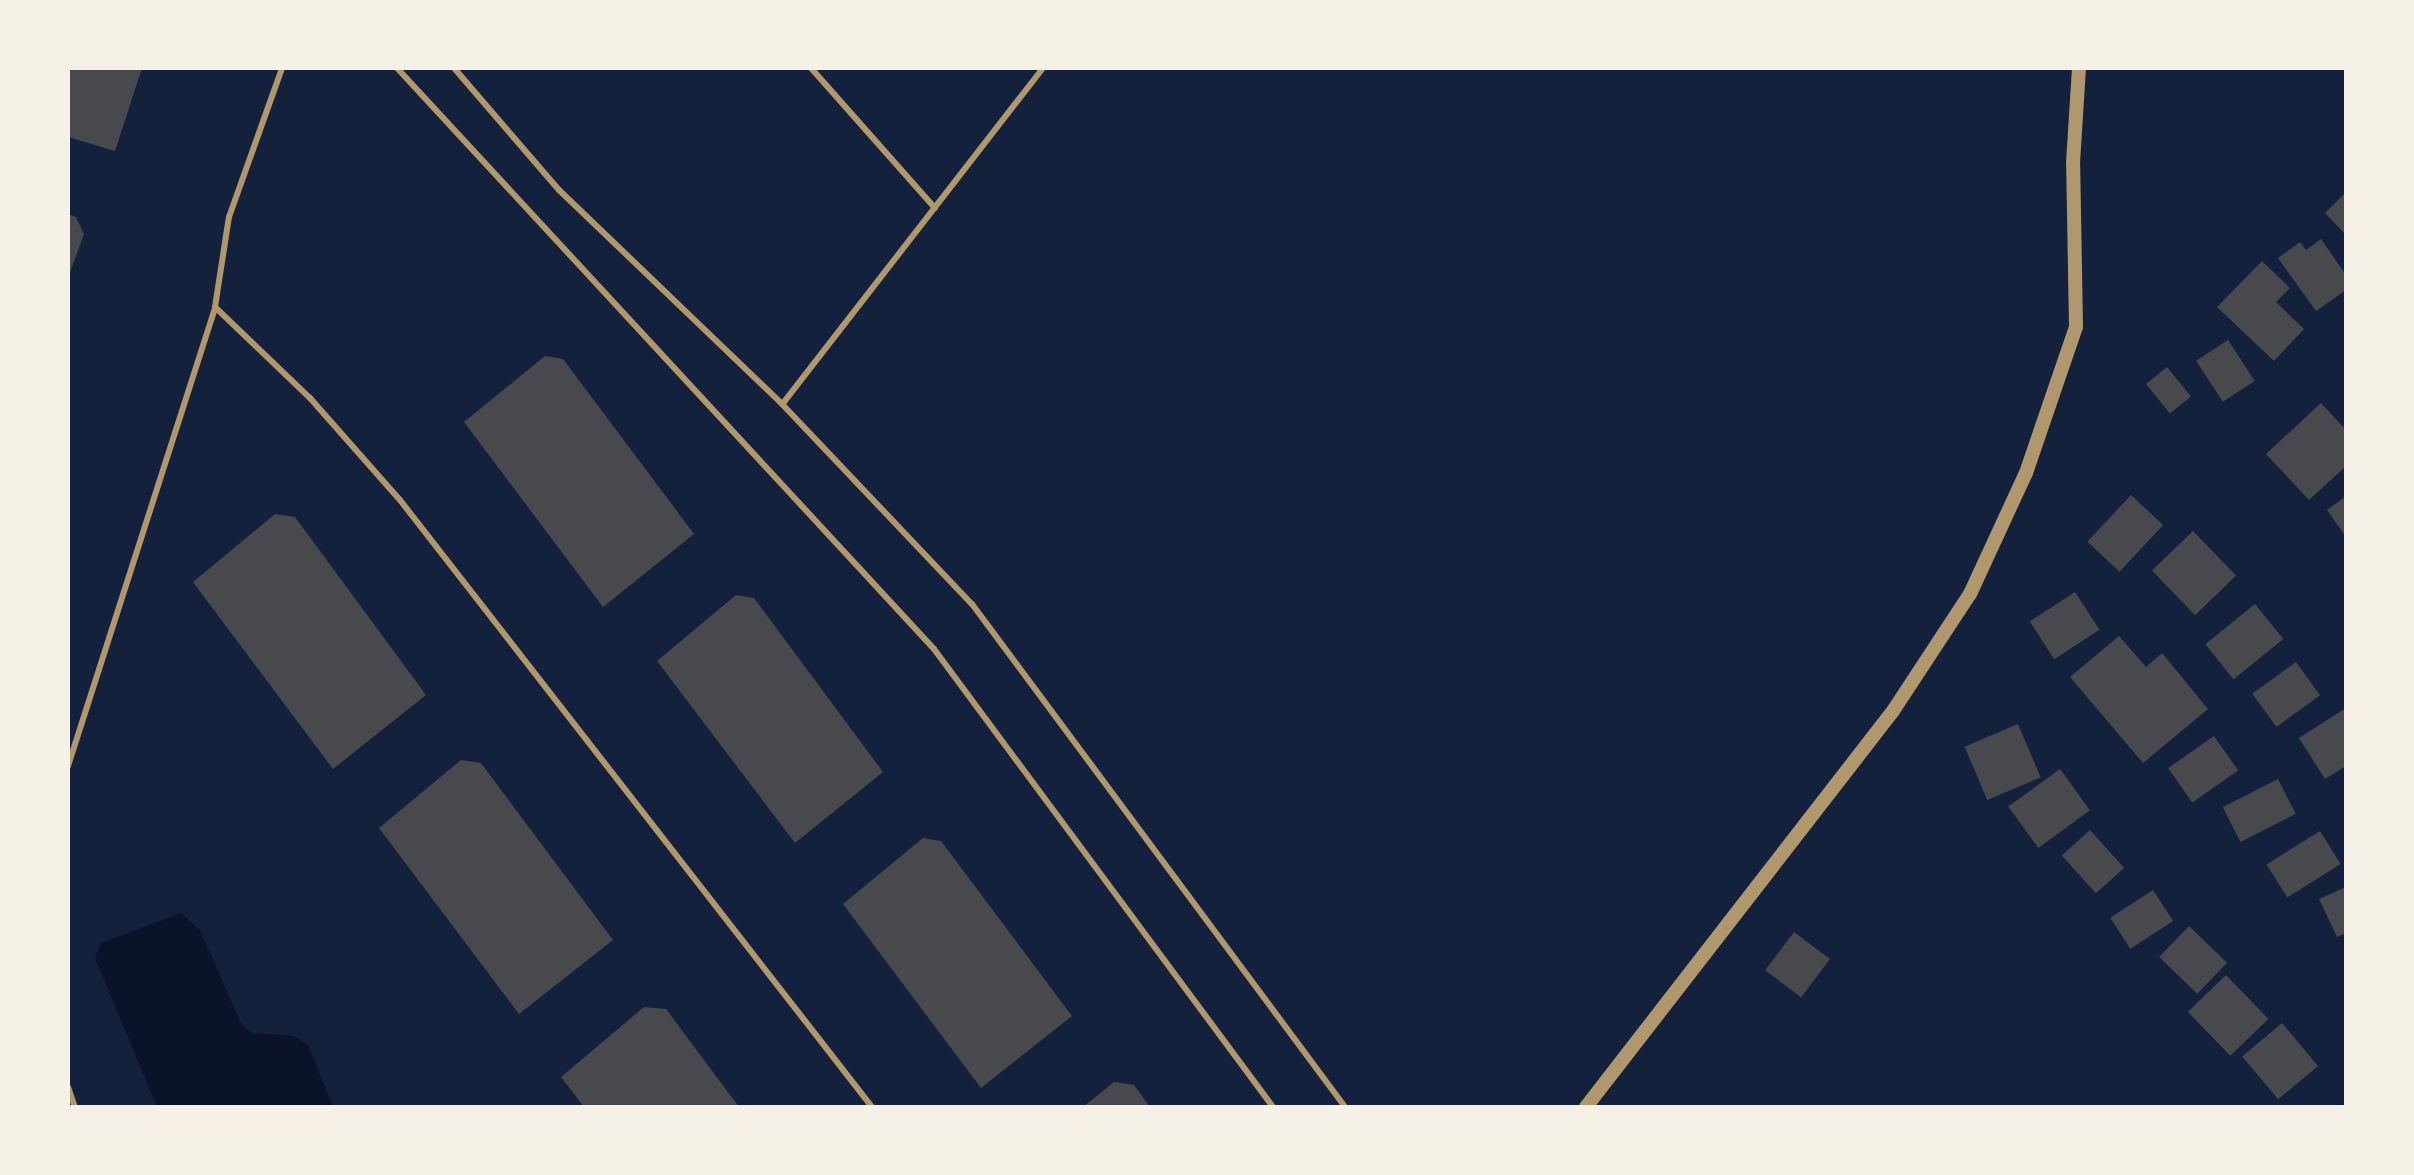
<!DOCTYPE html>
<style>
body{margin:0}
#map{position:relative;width:2414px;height:1175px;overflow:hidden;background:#14213d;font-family:Manrope,sans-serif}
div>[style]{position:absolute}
.water>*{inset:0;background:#0b132b}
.building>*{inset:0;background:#48494c;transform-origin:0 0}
.service>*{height:6px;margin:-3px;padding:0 3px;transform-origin:3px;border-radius:3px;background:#b1986c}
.tertiary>*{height:14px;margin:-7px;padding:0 7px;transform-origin:7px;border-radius:7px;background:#b1986c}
span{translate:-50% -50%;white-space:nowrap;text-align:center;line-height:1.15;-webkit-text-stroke:6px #f6f1e7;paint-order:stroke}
.frame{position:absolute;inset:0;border:70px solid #f6f1e7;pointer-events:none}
</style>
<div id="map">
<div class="water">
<div style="clip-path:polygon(181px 913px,200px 930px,242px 1025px,252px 1033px,295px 1036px,308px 1045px,333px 1107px,157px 1107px,95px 958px,101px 943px)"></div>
</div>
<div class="building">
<div style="clip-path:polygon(68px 68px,142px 68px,115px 151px,68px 137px)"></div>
<div style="clip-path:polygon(2346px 192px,2346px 235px,2325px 213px)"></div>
<div style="clip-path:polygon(68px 214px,76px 217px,84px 234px,68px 278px)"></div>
<div style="clip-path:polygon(2321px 239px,2346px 275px,2346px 290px,2316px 311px,2278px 258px,2300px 242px,2306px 250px)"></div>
<div style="clip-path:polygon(2262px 261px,2290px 288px,2276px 302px,2304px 329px,2274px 361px,2217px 307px)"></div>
<div style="left:2228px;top:340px;width:49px;height:38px;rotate:57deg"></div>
<div style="clip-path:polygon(545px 356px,563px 359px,694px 534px,603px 607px,464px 422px)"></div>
<div style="left:2167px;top:367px;width:38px;height:27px;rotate:51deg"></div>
<div style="clip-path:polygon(2321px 403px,2346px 430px,2346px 466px,2309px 500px,2266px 454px)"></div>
<div style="left:2131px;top:495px;width:44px;height:64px;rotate:43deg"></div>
<div style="clip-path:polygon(2346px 496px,2346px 537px,2327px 510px)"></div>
<div style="clip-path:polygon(275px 514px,295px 517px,426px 695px,333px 769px,193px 582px)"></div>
<div style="left:2193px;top:531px;width:62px;height:57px;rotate:46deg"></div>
<div style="left:2075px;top:592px;width:45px;height:54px;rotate:57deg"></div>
<div style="clip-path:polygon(736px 595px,754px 598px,883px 772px,795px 843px,657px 661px)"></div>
<div style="left:2255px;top:604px;width:45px;height:64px;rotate:51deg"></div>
<div style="clip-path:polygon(2119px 636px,2146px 667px,2162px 653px,2208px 709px,2143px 763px,2070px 677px)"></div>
<div style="left:2296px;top:662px;width:41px;height:54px;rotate:54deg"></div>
<div style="clip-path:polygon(2346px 708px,2346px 766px,2325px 779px,2299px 738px)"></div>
<div style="left:2018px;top:724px;width:58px;height:58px;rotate:67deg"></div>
<div style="left:2214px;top:736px;width:42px;height:56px;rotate:55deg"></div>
<div style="clip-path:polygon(461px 760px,481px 763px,613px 940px,519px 1014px,379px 828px)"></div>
<div style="left:2060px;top:769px;width:51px;height:64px;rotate:54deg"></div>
<div style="left:2278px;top:779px;width:39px;height:62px;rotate:63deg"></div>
<div style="left:2090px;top:830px;width:51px;height:38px;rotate:48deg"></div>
<div style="left:2320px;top:831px;width:39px;height:63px;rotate:58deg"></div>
<div style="clip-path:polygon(923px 838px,941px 841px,1072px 1016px,981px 1088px,843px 904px)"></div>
<div style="clip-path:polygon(2346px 887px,2346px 933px,2337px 937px,2319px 899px)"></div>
<div style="left:2153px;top:890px;width:37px;height:51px;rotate:57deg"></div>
<div style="left:2189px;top:926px;width:53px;height:43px;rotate:44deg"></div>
<div style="left:1794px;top:932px;width:45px;height:48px;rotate:37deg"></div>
<div style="left:2226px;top:975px;width:61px;height:53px;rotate:46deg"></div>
<div style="clip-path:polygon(644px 1007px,666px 1009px,739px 1107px,584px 1107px,561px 1077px)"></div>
<div style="left:2282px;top:1023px;width:56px;height:52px;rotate:50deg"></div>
<div style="clip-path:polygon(1114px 1082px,1134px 1085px,1150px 1107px,1083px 1107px)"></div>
</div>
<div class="service">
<div style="left:397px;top:68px;width:791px;rotate:47.25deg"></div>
<div style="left:934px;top:649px;width:570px;rotate:53.49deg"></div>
<div style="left:454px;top:68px;width:161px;rotate:49.3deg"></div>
<div style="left:559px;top:190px;width:309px;rotate:43.8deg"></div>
<div style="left:811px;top:68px;width:187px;rotate:48.5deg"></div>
<div style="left:1043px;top:68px;width:425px;rotate:127.8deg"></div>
<div style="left:782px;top:404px;width:276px;rotate:46.5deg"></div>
<div style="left:972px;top:604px;width:626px;rotate:53.44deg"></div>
<div style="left:215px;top:307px;width:132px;rotate:43.8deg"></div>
<div style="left:310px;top:398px;width:136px;rotate:48.6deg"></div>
<div style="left:400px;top:500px;width:769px;rotate:52.13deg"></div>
<div style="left:68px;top:766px;width:482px;rotate:-72.2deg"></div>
<div style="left:215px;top:307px;width:91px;rotate:-81.2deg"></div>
<div style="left:229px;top:217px;width:158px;rotate:-70.4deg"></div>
<div style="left:68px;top:1087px;width:21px;rotate:71deg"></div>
</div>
<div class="tertiary">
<div style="left:1586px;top:1107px;width:501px;rotate:-52.22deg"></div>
<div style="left:1893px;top:711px;width:140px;rotate:-56.7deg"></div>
<div style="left:1970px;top:594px;width:133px;rotate:-65.2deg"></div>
<div style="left:2026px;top:473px;width:154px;rotate:-71.1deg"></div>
<div style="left:2076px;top:327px;width:164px;rotate:-91deg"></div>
<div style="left:2073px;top:163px;width:95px;rotate:-86.4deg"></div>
</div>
<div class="frame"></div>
</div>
